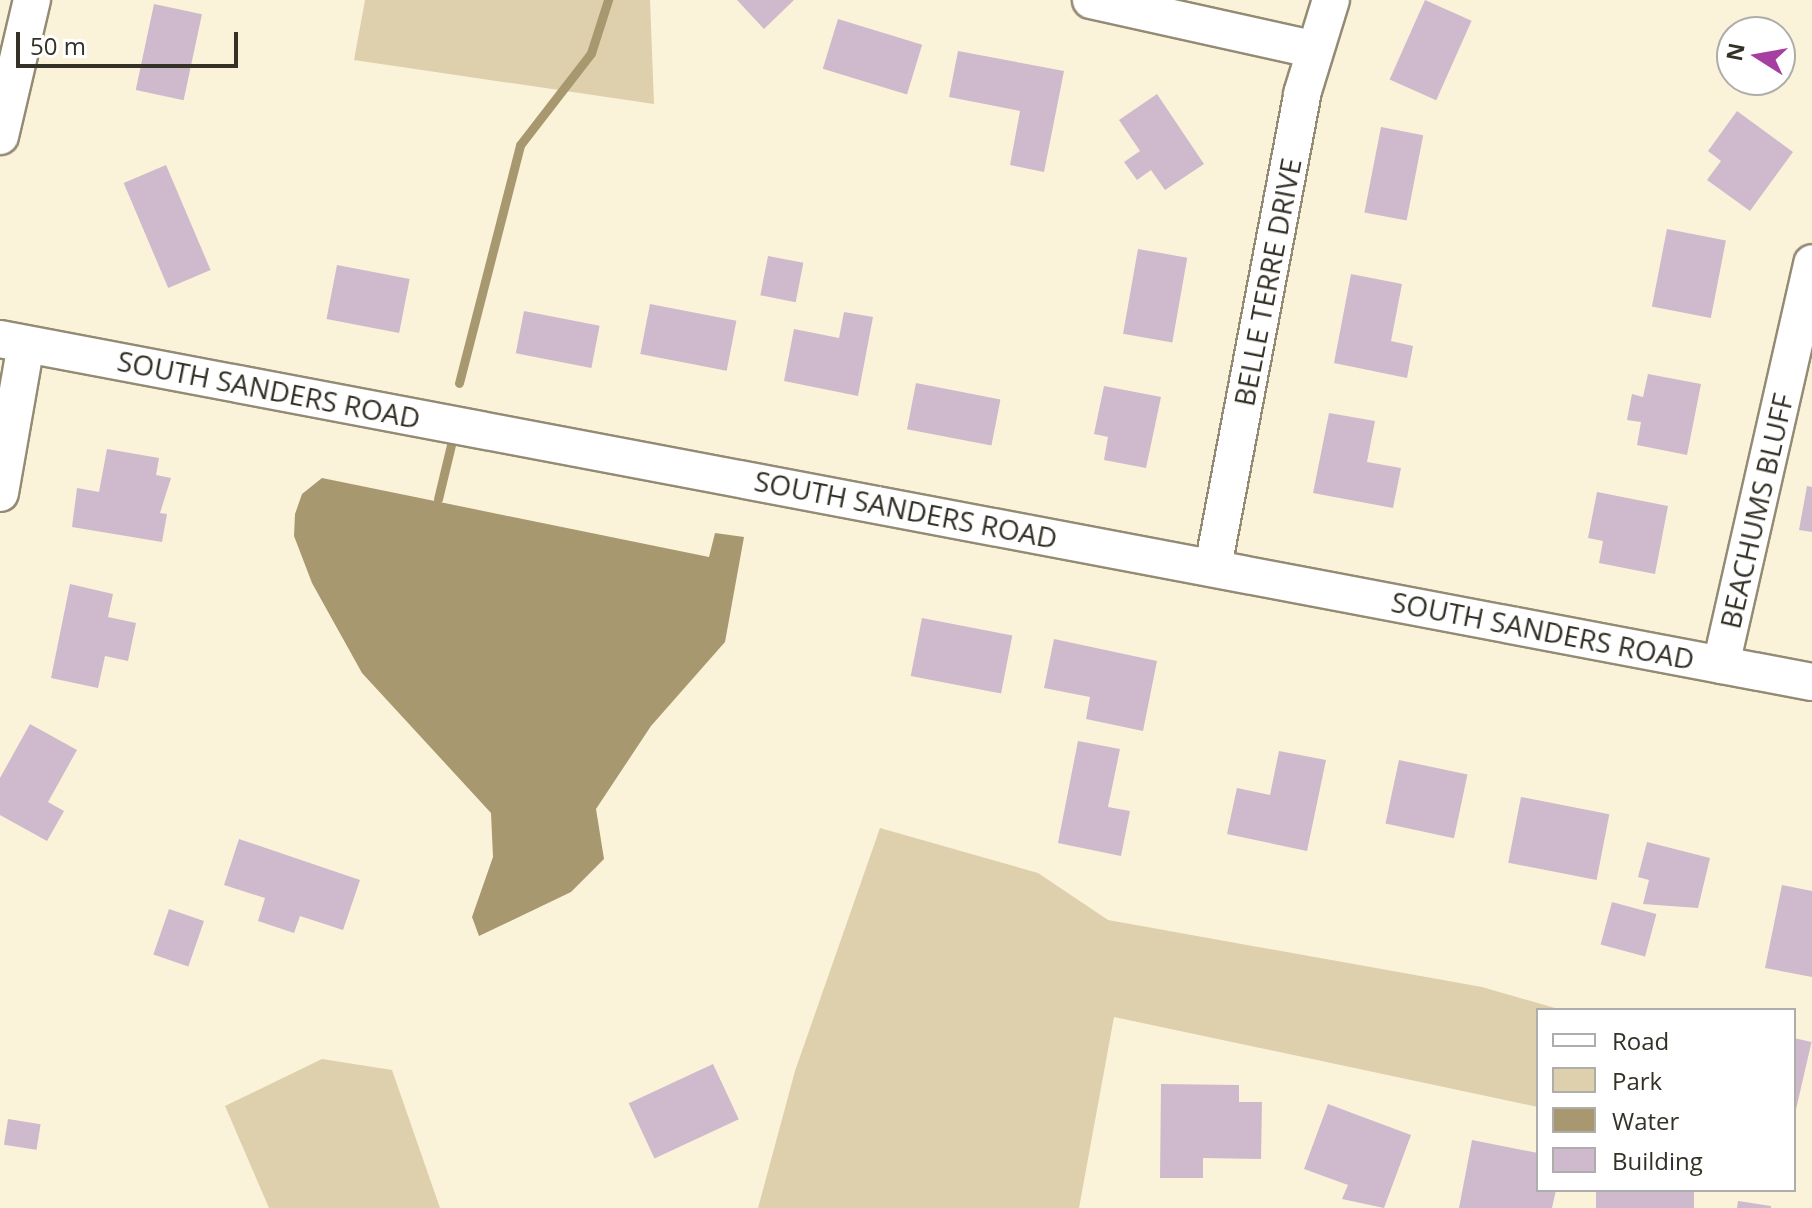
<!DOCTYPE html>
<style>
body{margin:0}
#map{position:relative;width:1812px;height:1208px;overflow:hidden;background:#fbf2da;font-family:"Open Sans",sans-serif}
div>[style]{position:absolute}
.green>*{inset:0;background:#ded0ac}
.water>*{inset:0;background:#a7986f}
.stream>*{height:9px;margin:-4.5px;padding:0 4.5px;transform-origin:4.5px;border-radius:4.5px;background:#a7986f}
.building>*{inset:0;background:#cebacc;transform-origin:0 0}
.roads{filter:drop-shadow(2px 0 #938b75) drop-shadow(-2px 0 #938b75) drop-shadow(0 2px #938b75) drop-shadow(0 -2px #938b75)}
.minor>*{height:36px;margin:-18px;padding:0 18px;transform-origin:18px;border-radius:18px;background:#fff}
span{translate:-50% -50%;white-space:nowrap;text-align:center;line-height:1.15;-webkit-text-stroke:6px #fff;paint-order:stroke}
.street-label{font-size:28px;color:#343127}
.legend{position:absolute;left:1536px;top:1008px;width:260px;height:184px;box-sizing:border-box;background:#fff;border:2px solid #aeada9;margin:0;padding:10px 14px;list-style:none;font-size:24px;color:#343127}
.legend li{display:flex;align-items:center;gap:16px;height:40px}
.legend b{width:40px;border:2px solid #aeada9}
.north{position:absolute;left:1716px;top:16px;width:80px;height:80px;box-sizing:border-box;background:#fff;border:2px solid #aeada9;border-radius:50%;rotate:281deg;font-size:22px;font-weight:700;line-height:32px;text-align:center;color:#343127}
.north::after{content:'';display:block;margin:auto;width:28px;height:36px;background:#a63fa2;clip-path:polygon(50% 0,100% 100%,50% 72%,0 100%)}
.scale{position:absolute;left:16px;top:32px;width:222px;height:36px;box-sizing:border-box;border:4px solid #343127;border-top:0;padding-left:10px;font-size:24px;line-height:28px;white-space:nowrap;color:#343127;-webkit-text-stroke:6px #fff;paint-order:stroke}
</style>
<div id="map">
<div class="green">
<div style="clip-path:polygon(365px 0,650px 0,654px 104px,354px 60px)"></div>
<div style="clip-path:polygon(880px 828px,1038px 873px,1108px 920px,1482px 987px,1562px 1010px,1538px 1010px,1538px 1107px,1114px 1017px,1079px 1208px,758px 1208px,795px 1071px)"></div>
<div style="clip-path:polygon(322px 1059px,392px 1070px,440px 1208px,269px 1208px,225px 1106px)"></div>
</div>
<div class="water">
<div style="clip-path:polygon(322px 478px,709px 557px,715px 533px,744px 537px,725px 642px,651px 726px,596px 809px,604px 859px,571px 892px,479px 936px,472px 917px,493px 857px,491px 813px,362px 673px,312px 583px,294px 536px,295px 514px,302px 494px)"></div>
</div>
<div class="stream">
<div style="left:459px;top:383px;width:246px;rotate:-75.6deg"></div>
<div style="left:520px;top:145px;width:116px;rotate:-52.3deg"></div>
<div style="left:591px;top:53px;width:56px;rotate:-72.2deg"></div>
<div style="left:438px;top:499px;width:56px;rotate:-76.5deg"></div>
</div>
<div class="building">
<div style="clip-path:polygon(737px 0,794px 0,764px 29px)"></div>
<div style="left:1425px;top:0;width:51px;height:87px;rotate:24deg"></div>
<div style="left:154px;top:4px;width:49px;height:88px;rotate:12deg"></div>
<div style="left:838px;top:19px;width:88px;height:52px;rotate:17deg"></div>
<div style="clip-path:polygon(958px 51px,1064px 71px,1044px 172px,1010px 165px,1020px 111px,949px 97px)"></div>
<div style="clip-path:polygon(1157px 94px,1204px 164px,1165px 190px,1151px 170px,1137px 180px,1124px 162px,1140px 151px,1119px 120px)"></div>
<div style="clip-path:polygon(1737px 111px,1793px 152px,1750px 211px,1707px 180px,1721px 161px,1708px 151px)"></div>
<div style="left:1381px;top:127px;width:43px;height:87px;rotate:11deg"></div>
<div style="left:166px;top:165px;width:114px;height:46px;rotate:67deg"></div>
<div style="left:1667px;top:229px;width:60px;height:79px;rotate:11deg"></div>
<div style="left:1138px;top:249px;width:50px;height:86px;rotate:10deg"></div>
<div style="left:768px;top:256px;width:36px;height:40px;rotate:11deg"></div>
<div style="left:337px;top:265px;width:74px;height:55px;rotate:11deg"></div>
<div style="clip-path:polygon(1351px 274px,1402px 284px,1391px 341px,1413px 346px,1407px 378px,1334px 363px)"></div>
<div style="left:650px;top:304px;width:88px;height:51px;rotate:11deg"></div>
<div style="left:524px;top:311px;width:77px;height:43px;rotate:11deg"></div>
<div style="clip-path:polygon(844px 312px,873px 317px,858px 396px,784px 381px,794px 329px,839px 338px)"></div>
<div style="clip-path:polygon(1648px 374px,1701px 384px,1687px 455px,1637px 445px,1641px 422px,1627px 420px,1632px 394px,1643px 397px)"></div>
<div style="left:916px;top:383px;width:86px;height:47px;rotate:11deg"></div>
<div style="clip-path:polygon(1104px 386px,1161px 397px,1146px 468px,1104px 460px,1108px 437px,1094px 434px)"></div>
<div style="clip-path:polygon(1329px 413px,1375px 421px,1367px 462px,1401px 468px,1393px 508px,1313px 493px)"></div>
<div style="clip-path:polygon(107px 449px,159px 458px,156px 475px,171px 478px,160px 513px,167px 514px,162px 542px,72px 527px,77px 488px,99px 492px)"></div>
<div style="clip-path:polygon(1807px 486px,1812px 487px,1812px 532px,1799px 530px)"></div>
<div style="clip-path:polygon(1597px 492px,1668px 506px,1655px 574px,1599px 563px,1603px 541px,1588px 538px)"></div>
<div style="clip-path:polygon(70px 584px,113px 594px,108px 617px,136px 623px,128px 661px,105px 656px,98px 688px,51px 678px)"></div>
<div style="left:922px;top:618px;width:92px;height:59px;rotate:11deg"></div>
<div style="clip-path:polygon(1054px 639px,1157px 661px,1143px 731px,1086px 719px,1090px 697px,1044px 688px)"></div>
<div style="clip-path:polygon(30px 724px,77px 750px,48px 802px,64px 811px,47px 841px,0 815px,0 778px)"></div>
<div style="clip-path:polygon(1078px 741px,1120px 749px,1108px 807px,1130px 811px,1121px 856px,1058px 843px)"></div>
<div style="clip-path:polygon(1279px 751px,1326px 760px,1307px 851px,1227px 834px,1237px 788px,1270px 795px)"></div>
<div style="left:1399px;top:760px;width:70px;height:65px;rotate:12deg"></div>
<div style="left:1521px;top:797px;width:90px;height:67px;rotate:11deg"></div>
<div style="clip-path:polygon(239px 839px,360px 880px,343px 930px,300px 916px,294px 933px,258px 921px,265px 898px,224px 885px)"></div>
<div style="clip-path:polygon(1647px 842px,1710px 858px,1698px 908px,1643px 904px,1649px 880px,1638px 877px)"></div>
<div style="clip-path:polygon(1782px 885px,1812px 891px,1812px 977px,1765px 968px)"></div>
<div style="left:1612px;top:902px;width:46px;height:44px;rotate:15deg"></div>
<div style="left:169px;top:909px;width:37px;height:48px;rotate:19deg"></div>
<div style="left:1794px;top:1038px;width:18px;height:70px;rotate:13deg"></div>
<div style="left:713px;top:1064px;width:61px;height:93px;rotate:65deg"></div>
<div style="clip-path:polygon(1161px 1084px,1239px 1085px,1239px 1102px,1262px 1102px,1261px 1159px,1203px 1158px,1203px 1178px,1160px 1178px)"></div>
<div style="clip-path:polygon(1328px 1104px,1411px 1135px,1384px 1208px,1342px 1199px,1348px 1185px,1304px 1169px)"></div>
<div style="left:8px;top:1119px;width:33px;height:26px;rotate:9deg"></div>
<div style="clip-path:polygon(1472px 1140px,1538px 1153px,1538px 1190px,1556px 1190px,1552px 1208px,1459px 1208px)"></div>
<div style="left:1596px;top:1190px;width:98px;height:18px"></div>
<div style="clip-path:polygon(1738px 1201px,1771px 1206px,1771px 1208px,1737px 1208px)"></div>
</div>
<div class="roads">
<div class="minor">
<div style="left:1091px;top:0;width:226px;rotate:12.5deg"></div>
<div style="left:0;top:136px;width:140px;rotate:-76.8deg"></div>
<div style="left:0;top:339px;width:1844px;rotate:10.72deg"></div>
<div style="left:0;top:493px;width:151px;rotate:-80.1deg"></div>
<div style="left:1213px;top:567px;width:481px;rotate:-79.3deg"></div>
<div style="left:1302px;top:94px;width:98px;rotate:-72.9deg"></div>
<div style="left:1721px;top:665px;width:412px;rotate:-77.2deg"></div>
</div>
</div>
<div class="street-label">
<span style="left:1267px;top:282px;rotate:-79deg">BELLE TERRE DRIVE</span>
<span style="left:269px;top:389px;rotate:11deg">SOUTH SANDERS ROAD</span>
<span style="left:906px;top:509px;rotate:11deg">SOUTH SANDERS ROAD</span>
<span style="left:1756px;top:511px;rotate:-77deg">BEACHUMS BLUFF</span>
<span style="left:1543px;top:630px;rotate:11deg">SOUTH SANDERS ROAD</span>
</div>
<ul class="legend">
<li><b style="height:10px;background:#fff"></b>Road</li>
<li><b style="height:22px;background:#ded0ac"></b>Park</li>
<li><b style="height:22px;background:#a7986f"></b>Water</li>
<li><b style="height:22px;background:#cebacc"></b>Building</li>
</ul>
<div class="north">N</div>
<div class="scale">50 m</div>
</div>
